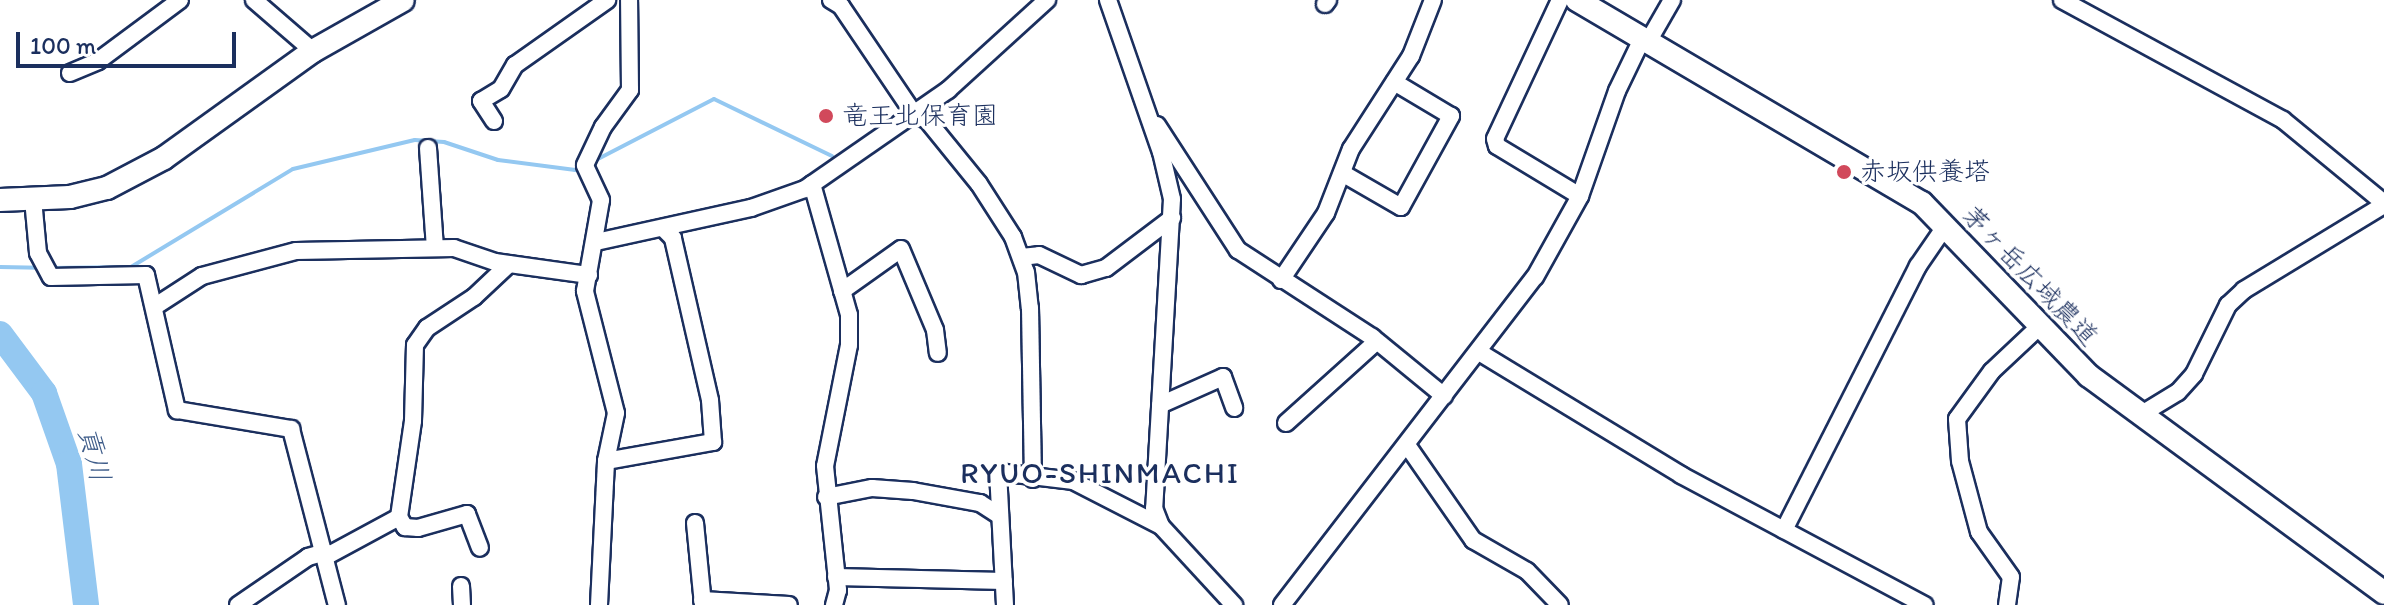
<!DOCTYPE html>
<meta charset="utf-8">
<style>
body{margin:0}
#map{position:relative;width:2384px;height:605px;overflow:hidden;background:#fff;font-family:Itim,"Klee One",sans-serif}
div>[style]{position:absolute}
.stream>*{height:4px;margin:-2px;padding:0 2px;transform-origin:2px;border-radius:2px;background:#94c8f1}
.river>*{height:26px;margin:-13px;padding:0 13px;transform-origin:13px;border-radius:13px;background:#94c8f1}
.roads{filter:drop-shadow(2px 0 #1b2f5e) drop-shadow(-2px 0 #1b2f5e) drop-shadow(0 2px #1b2f5e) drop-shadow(0 -2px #1b2f5e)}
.minor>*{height:16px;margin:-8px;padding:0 8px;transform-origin:8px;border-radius:8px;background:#fff}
.tertiary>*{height:22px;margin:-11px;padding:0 11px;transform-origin:11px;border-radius:11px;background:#fff}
.dots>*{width:22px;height:22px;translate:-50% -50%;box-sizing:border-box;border:4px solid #fff;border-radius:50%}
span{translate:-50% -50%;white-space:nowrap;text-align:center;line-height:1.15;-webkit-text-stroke:7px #fff;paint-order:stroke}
.poi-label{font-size:26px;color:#1b2f5e}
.left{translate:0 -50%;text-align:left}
.street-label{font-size:26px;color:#1b2f5e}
.water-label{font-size:28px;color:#3f5d8a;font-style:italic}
.quarter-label{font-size:30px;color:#1b2f5e;letter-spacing:2px}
.scale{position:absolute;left:16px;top:32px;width:220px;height:36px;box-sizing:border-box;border:4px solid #1b2f5e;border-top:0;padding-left:10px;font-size:24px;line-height:28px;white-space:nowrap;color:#1b2f5e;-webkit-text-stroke:6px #fff;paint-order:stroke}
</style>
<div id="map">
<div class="stream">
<div style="left:594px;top:161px;width:135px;rotate:-27.3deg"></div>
<div style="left:714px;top:99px;width:131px;rotate:25.8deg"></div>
<div style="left:0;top:267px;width:39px;rotate:1deg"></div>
<div style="left:52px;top:268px;width:79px;rotate:-0.7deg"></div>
<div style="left:131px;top:267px;width:189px;rotate:-31.2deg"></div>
<div style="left:293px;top:169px;width:125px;rotate:-13.4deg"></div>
<div style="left:415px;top:140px;width:29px;rotate:4deg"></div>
<div style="left:444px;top:142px;width:57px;rotate:18.4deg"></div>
<div style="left:498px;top:160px;width:78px;rotate:7.4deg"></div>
<div style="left:575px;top:170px;width:9px;rotate:-21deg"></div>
</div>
<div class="river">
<div style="left:0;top:334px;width:74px;rotate:53.3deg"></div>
<div style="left:44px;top:393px;width:75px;rotate:70.6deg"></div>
<div style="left:69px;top:464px;width:142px;rotate:83.1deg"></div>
</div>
<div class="roads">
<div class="minor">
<div style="left:254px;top:0;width:78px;rotate:40.8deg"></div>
<div style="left:831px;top:0;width:12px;rotate:31deg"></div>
<div style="left:841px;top:6px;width:130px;rotate:55.9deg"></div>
<div style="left:914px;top:114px;width:14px;rotate:25deg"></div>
<div style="left:927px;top:120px;width:82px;rotate:50.9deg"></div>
<div style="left:979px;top:184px;width:63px;rotate:57.3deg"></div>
<div style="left:1013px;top:237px;width:37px;rotate:70deg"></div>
<div style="left:1026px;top:272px;width:36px;rotate:84deg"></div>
<div style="left:1030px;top:308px;width:171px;rotate:89deg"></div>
<div style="left:1108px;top:0;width:161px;rotate:70.8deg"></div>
<div style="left:1161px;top:152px;width:48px;rotate:76.8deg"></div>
<div style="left:1172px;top:199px;width:310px;rotate:93.3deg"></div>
<div style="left:1154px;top:508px;width:19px;rotate:69deg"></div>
<div style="left:1161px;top:526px;width:108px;rotate:47.3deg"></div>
<div style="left:1560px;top:0;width:153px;rotate:115.1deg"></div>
<div style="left:1495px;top:139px;width:7px;rotate:74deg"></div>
<div style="left:1497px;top:146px;width:97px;rotate:31.1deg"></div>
<div style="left:2062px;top:0;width:251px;rotate:28.5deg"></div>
<div style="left:2283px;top:120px;width:131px;rotate:39.4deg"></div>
<div style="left:1325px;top:4px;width:5px;rotate:-53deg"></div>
<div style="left:1649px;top:40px;width:46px;rotate:-60.1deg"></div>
<div style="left:70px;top:73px;width:30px;rotate:-23deg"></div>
<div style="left:98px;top:61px;width:102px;rotate:-36.6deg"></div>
<div style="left:494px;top:121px;width:24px;rotate:-123deg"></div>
<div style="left:481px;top:101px;width:23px;rotate:-31deg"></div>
<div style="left:501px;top:89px;width:28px;rotate:-60deg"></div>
<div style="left:515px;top:65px;width:113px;rotate:-35.2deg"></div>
<div style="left:1157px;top:125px;width:149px;rotate:57.1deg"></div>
<div style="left:1238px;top:250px;width:160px;rotate:33deg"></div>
<div style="left:1372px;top:337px;width:93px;rotate:39.3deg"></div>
<div style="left:428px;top:148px;width:100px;rotate:86deg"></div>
<div style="left:1342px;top:173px;width:68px;rotate:30deg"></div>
<div style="left:1401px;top:207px;width:104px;rotate:-61.2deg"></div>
<div style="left:1451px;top:116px;width:66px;rotate:-149.2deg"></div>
<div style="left:812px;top:184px;width:136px;rotate:74.2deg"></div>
<div style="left:849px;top:315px;width:30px;rotate:90deg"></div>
<div style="left:849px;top:345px;width:123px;rotate:101.2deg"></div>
<div style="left:825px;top:466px;width:125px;rotate:84deg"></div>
<div style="left:838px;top:590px;width:16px;rotate:105deg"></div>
<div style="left:33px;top:199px;width:54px;rotate:84.7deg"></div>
<div style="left:38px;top:253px;width:27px;rotate:62deg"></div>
<div style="left:51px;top:277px;width:95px;rotate:-1.2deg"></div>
<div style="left:146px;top:275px;width:139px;rotate:77.1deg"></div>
<div style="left:177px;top:410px;width:116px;rotate:9.5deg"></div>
<div style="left:291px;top:429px;width:182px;rotate:75.4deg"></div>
<div style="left:596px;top:242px;width:159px;rotate:-12.4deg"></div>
<div style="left:751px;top:208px;width:57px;rotate:-19.4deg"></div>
<div style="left:805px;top:189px;width:174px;rotate:-34.7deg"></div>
<div style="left:948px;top:90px;width:134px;rotate:-42.3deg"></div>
<div style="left:1021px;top:257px;width:18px;rotate:-6deg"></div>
<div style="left:1039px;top:255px;width:47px;rotate:25.5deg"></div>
<div style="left:1081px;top:275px;width:26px;rotate:-16deg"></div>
<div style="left:1106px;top:268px;width:83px;rotate:-37.1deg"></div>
<div style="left:1281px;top:280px;width:81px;rotate:-56.1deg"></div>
<div style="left:1326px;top:213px;width:69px;rotate:-68.7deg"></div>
<div style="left:1351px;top:149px;width:111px;rotate:-57.2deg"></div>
<div style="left:1411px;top:56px;width:60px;rotate:-68.6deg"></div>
<div style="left:842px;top:291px;width:72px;rotate:-35.4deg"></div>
<div style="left:901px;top:249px;width:88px;rotate:67.2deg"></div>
<div style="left:935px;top:330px;width:23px;rotate:83deg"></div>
<div style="left:154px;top:307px;width:57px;rotate:-32.9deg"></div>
<div style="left:202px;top:276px;width:97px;rotate:-14.9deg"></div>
<div style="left:296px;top:251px;width:158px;rotate:-1.1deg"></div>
<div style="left:454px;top:248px;width:43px;rotate:18.9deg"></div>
<div style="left:495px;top:262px;width:95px;rotate:7.9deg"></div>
<div style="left:1479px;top:352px;width:237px;rotate:31.3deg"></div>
<div style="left:1681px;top:475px;width:276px;rotate:28.1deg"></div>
<div style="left:1160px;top:405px;width:69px;rotate:-24deg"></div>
<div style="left:1223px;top:377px;width:33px;rotate:70deg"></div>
<div style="left:2140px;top:415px;width:44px;rotate:-31.2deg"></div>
<div style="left:2178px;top:392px;width:24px;rotate:-48deg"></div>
<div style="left:2194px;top:374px;width:77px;rotate:-63.8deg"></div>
<div style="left:2228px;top:305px;width:22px;rotate:-43deg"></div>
<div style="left:2244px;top:290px;width:164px;rotate:-31.3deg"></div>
<div style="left:1286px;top:423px;width:122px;rotate:-42deg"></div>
<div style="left:1407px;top:445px;width:116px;rotate:55.2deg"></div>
<div style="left:1473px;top:540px;width:62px;rotate:29.9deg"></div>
<div style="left:1527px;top:571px;width:47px;rotate:45.9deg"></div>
<div style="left:606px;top:461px;width:109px;rotate:-10.1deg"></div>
<div style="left:713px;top:442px;width:42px;rotate:-94.1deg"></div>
<div style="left:710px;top:400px;width:166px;rotate:-102.9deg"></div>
<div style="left:673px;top:238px;width:13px;rotate:-135deg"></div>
<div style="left:826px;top:497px;width:47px;rotate:-11.1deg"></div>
<div style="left:872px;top:488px;width:41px;rotate:4.2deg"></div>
<div style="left:913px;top:491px;width:68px;rotate:10.2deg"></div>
<div style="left:980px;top:503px;width:24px;rotate:33deg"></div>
<div style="left:399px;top:517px;width:12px;rotate:59deg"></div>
<div style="left:405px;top:527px;width:13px;rotate:4deg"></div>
<div style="left:418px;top:528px;width:51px;rotate:-15.9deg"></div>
<div style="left:467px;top:514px;width:36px;rotate:69deg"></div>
<div style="left:695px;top:523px;width:82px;rotate:84.4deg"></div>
<div style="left:1784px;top:530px;width:296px;rotate:-63.1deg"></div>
<div style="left:1918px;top:266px;width:46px;rotate:-55.6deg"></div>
<div style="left:327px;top:556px;width:82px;rotate:-28.4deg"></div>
<div style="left:399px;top:517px;width:97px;rotate:-81.7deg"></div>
<div style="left:413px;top:421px;width:76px;rotate:-88.5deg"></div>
<div style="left:415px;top:345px;width:21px;rotate:-55deg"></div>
<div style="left:427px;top:328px;width:56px;rotate:-33.4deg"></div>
<div style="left:474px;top:297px;width:48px;rotate:-43.3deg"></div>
<div style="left:836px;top:577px;width:168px;rotate:1.4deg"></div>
<div style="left:461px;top:586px;width:19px;rotate:87deg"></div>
<div style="left:702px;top:600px;width:87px;rotate:3.3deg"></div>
<div style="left:238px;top:605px;width:85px;rotate:-34.4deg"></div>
<div style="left:308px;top:557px;width:18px;rotate:-16deg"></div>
<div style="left:599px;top:605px;width:144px;rotate:-87.2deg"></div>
<div style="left:606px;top:461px;width:49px;rotate:-78.2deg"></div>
<div style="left:616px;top:413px;width:126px;rotate:-104.3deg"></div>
<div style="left:585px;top:291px;width:92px;rotate:-80deg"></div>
<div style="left:601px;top:200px;width:38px;rotate:-115deg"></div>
<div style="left:585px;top:165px;width:42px;rotate:-64.7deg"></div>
<div style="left:603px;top:127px;width:46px;rotate:-53.9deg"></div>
<div style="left:630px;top:90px;width:90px;rotate:-90.6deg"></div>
<div style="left:1005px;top:605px;width:133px;rotate:-93deg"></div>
<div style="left:998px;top:472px;width:76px;rotate:6.8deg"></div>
<div style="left:1073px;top:481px;width:99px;rotate:27.1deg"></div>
<div style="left:1282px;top:605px;width:414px;rotate:-52.4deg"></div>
<div style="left:1535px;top:277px;width:93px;rotate:-60.9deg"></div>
<div style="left:1580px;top:196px;width:111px;rotate:-70.6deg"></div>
<div style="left:1617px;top:91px;width:60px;rotate:-64.3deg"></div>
<div style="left:2007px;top:605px;width:28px;rotate:-82deg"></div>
<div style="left:2011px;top:577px;width:55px;rotate:-125.4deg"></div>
<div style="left:1979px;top:532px;width:73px;rotate:-105deg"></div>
<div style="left:1960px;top:461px;width:42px;rotate:-94.1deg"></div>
<div style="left:1957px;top:419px;width:59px;rotate:-53.9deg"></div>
<div style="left:1992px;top:371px;width:67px;rotate:-43.2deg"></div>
</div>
<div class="tertiary">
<div style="left:1577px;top:0;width:400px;rotate:30.5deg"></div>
<div style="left:1922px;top:203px;width:240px;rotate:46deg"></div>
<div style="left:2089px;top:376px;width:366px;rotate:36.3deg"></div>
<div style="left:0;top:200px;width:70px;rotate:-2.5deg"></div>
<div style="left:70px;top:197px;width:38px;rotate:-14deg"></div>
<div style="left:107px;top:188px;width:64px;rotate:-27.8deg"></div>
<div style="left:164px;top:158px;width:183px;rotate:-35.7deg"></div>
<div style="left:313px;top:51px;width:103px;rotate:-29.5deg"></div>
</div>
</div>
<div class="dots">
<div style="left:826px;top:116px;background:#d1495b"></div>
<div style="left:1844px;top:172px;background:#d1495b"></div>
</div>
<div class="poi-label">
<span class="left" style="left:842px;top:116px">竜王北保育園</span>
<span class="left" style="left:1860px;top:172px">赤坂供養塔</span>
</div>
<div class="street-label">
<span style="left:2030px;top:276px;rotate:46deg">茅ヶ岳広域農道</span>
</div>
<div class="water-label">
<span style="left:95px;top:454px;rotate:76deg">貢川</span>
</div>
<div class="quarter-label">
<span style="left:1100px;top:473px">RYUO-SHINMACHI</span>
</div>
<div class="scale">100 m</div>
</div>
